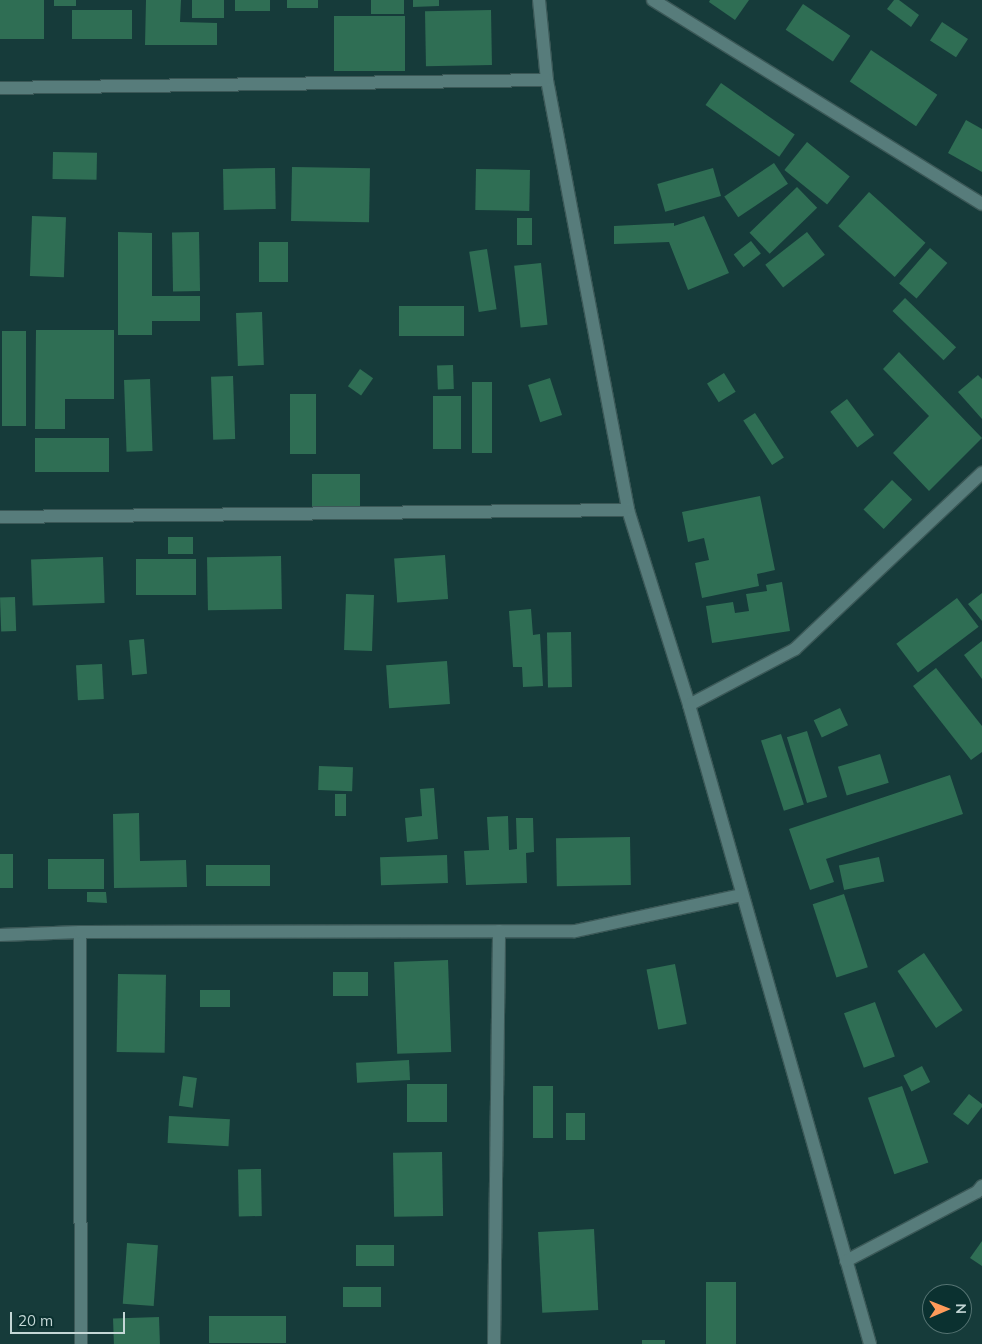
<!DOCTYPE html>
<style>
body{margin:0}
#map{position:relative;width:982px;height:1344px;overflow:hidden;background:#163b3a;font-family:Mulish,sans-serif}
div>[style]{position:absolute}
.building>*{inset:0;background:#2f6e54;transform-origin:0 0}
.roads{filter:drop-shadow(1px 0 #3b5857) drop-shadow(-1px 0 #3b5857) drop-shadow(0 1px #3b5857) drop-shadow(0 -1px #3b5857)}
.minor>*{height:12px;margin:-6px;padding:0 6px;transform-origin:6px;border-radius:6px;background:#577c7b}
span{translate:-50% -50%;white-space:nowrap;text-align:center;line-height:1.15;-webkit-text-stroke:4px #0b3130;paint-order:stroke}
.north{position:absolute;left:922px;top:1284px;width:50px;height:50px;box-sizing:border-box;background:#0b3130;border:1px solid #557372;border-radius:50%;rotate:89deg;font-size:14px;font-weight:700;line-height:20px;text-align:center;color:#c4d7d6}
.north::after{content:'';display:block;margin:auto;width:18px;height:22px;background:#ff9b5a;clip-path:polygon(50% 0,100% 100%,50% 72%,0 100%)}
.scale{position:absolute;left:10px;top:1312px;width:115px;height:22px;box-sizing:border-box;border:2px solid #c4d7d6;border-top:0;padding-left:6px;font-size:15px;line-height:18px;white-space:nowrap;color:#c4d7d6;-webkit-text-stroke:4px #0b3130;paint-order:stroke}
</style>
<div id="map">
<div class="building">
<div style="left:0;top:0;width:44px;height:39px"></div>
<div style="left:54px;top:0;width:22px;height:6px"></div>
<div style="clip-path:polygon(146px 0,181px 0,180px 22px,217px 23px,217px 45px,145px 45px)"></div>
<div style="left:192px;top:0;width:32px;height:18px"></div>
<div style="left:235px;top:0;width:35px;height:11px"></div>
<div style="left:287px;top:0;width:31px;height:8px"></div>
<div style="left:371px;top:0;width:33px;height:14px"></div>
<div style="clip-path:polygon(413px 0,439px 0,439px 6px,413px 7px)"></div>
<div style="clip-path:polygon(710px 0,749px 0,735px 20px,709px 2px)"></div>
<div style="clip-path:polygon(894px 0,899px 0,919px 15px,911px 27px,887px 9px)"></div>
<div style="left:803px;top:4px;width:57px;height:31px;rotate:34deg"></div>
<div style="left:132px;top:10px;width:29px;height:60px;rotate:90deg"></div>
<div style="left:491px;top:10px;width:55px;height:66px;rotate:89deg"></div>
<div style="left:405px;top:16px;width:55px;height:71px;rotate:90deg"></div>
<div style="left:942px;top:22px;width:31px;height:22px;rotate:33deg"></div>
<div style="left:871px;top:50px;width:80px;height:38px;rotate:34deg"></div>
<div style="left:721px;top:83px;width:90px;height:27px;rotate:35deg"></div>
<div style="clip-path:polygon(966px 120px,982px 129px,982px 172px,948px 153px)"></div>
<div style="left:807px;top:142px;width:55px;height:36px;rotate:39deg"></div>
<div style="left:53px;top:152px;width:44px;height:27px;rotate:1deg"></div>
<div style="left:774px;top:163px;width:25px;height:60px;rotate:56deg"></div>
<div style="left:292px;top:167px;width:78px;height:54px;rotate:1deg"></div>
<div style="left:275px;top:168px;width:41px;height:52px;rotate:89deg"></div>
<div style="left:713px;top:168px;width:29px;height:58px;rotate:74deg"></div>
<div style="left:476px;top:169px;width:54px;height:41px;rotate:1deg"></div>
<div style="left:797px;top:187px;width:29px;height:66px;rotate:46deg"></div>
<div style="left:869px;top:192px;width:76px;height:46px;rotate:42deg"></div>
<div style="left:32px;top:216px;width:34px;height:60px;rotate:2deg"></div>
<div style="clip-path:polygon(704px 216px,729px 273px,688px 290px,669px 242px,614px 244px,614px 226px,674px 223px,674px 226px)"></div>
<div style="left:517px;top:218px;width:15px;height:27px"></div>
<div style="clip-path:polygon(118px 232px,152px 233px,152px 296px,200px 296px,200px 321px,152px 321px,152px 335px,118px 335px)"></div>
<div style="left:199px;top:232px;width:59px;height:27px;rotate:89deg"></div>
<div style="left:807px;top:232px;width:29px;height:53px;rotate:52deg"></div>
<div style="left:751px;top:241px;width:16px;height:22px;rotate:52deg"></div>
<div style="left:259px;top:242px;width:29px;height:40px"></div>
<div style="left:930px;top:248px;width:23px;height:47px;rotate:41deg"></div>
<div style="left:487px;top:249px;width:61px;height:18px;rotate:81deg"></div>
<div style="left:541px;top:263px;width:62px;height:27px;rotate:84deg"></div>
<div style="left:905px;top:298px;width:71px;height:18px;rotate:44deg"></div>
<div style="left:464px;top:306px;width:30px;height:65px;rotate:90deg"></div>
<div style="left:262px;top:312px;width:53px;height:26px;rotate:88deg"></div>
<div style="clip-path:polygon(36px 330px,114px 330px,114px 399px,65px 399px,65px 429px,35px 429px)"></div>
<div style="left:26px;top:331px;width:95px;height:24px;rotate:90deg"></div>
<div style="clip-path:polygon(899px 352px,982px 438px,929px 491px,893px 453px,929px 416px,883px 369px)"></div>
<div style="left:453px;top:365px;width:24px;height:16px;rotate:88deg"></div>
<div style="left:360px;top:369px;width:16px;height:21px;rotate:35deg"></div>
<div style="left:724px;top:373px;width:22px;height:20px;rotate:58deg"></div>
<div style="clip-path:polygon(978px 375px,982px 379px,982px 419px,958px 392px)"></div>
<div style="left:233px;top:376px;width:63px;height:22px;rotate:88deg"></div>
<div style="left:550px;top:378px;width:39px;height:23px;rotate:72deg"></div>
<div style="left:150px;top:379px;width:72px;height:26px;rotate:88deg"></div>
<div style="left:472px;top:382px;width:20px;height:71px"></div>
<div style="left:290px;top:394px;width:26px;height:60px"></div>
<div style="left:433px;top:396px;width:28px;height:53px"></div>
<div style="left:847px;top:399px;width:45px;height:21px;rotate:53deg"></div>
<div style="left:755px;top:413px;width:53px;height:14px;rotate:57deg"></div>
<div style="left:35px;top:438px;width:74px;height:34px"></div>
<div style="left:312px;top:474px;width:48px;height:38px"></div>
<div style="left:892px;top:480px;width:28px;height:41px;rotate:44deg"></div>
<div style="clip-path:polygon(760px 496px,775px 570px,757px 574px,759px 586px,702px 598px,695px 563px,709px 560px,704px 538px,688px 542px,682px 512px)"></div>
<div style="left:168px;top:537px;width:25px;height:17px"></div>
<div style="left:445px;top:555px;width:44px;height:51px;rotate:86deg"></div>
<div style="left:281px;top:556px;width:53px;height:74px;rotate:89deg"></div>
<div style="left:103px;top:557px;width:46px;height:72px;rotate:88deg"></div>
<div style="left:136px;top:559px;width:60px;height:36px"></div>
<div style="clip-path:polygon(782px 582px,790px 631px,712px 643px,706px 606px,733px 602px,735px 613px,749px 611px,746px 594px,767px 591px,766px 585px)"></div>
<div style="clip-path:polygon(982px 593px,982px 621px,968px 604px)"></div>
<div style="left:346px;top:594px;width:28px;height:56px;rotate:2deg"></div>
<div style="left:15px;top:597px;width:34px;height:15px;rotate:88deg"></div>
<div style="left:957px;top:598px;width:36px;height:76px;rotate:53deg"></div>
<div style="clip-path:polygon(531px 609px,533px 635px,540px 634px,543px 686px,523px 687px,522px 667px,513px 667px,509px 611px)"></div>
<div style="left:571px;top:632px;width:55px;height:24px;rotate:89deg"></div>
<div style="left:144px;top:639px;width:35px;height:15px;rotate:85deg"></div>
<div style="clip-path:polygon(982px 641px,982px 679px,964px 655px)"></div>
<div style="left:447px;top:661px;width:43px;height:61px;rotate:86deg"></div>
<div style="left:102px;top:664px;width:35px;height:26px;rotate:87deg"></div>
<div style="clip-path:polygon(936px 668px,982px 726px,982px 752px,971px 760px,913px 686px)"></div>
<div style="left:840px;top:708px;width:19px;height:29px;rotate:65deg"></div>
<div style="left:807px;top:731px;width:69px;height:21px;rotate:73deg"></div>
<div style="left:781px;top:734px;width:74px;height:21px;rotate:72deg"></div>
<div style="left:880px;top:754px;width:30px;height:44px;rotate:73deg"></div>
<div style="left:319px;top:766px;width:34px;height:24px;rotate:2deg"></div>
<div style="clip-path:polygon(950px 775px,963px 814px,826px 859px,834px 882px,810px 890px,789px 829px)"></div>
<div style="clip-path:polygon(434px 788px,438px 839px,407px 842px,405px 818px,422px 816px,420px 789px)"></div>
<div style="left:335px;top:794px;width:11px;height:22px"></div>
<div style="clip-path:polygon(139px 813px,140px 861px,186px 860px,187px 887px,114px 888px,113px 814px)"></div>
<div style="clip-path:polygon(508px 816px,509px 850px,517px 849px,516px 818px,533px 818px,534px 852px,526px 853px,527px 883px,466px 885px,464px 851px,489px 850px,487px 817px)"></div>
<div style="left:630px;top:837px;width:48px;height:74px;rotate:89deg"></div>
<div style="left:0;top:854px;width:13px;height:34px"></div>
<div style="left:447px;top:855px;width:28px;height:67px;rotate:88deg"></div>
<div style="left:879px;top:857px;width:25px;height:41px;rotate:78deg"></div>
<div style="left:104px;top:859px;width:30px;height:56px;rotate:90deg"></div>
<div style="left:206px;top:865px;width:64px;height:21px"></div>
<div style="clip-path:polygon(87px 892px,106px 892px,107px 903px,87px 902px)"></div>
<div style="left:844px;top:894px;width:77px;height:33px;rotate:72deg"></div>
<div style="left:924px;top:953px;width:69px;height:32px;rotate:56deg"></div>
<div style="left:448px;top:960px;width:92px;height:54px;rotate:88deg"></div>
<div style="left:675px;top:964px;width:61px;height:29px;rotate:79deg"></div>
<div style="left:333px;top:972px;width:35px;height:24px"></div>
<div style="left:118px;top:974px;width:48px;height:78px;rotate:1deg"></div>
<div style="left:200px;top:990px;width:30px;height:17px"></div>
<div style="left:875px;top:1002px;width:58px;height:33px;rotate:70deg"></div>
<div style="left:409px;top:1060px;width:20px;height:53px;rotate:87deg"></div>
<div style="left:922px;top:1066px;width:18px;height:21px;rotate:63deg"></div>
<div style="left:183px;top:1076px;width:14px;height:30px;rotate:8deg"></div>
<div style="left:407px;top:1084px;width:40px;height:38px"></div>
<div style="left:533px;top:1086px;width:20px;height:52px"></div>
<div style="left:902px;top:1086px;width:81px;height:36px;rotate:71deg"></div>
<div style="clip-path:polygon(969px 1094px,982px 1104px,982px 1107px,968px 1125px,953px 1114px)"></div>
<div style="left:566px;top:1113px;width:19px;height:27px"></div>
<div style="left:169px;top:1116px;width:61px;height:27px;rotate:3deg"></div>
<div style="left:442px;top:1152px;width:64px;height:49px;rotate:89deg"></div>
<div style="left:261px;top:1169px;width:47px;height:23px;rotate:89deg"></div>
<div style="left:594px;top:1229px;width:81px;height:56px;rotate:87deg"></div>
<div style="clip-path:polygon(982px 1241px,982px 1266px,970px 1258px)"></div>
<div style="left:127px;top:1243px;width:31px;height:61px;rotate:4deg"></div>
<div style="left:356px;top:1245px;width:38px;height:21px"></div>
<div style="left:706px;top:1282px;width:30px;height:62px"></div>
<div style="left:343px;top:1287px;width:38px;height:20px"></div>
<div style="left:209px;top:1316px;width:77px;height:27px"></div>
<div style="left:159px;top:1317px;width:27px;height:46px;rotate:88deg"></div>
<div style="left:642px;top:1340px;width:23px;height:4px"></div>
</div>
<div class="roads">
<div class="minor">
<div style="left:539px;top:0;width:80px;rotate:84.3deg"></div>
<div style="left:547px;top:80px;width:438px;rotate:79.3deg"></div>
<div style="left:628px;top:510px;width:204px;rotate:72.6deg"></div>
<div style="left:689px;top:705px;width:664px;rotate:74.18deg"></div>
<div style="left:653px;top:0;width:387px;rotate:31.8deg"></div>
<div style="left:0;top:88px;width:547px;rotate:-0.84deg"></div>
<div style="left:0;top:517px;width:628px;rotate:-0.64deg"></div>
<div style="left:689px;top:705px;width:120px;rotate:-27.8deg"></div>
<div style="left:795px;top:649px;width:257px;rotate:-43.3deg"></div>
<div style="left:80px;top:932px;width:412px;rotate:89.9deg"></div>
<div style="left:0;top:935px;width:80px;rotate:-2.1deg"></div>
<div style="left:80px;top:932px;width:495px;rotate:-0.1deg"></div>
<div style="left:575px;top:931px;width:171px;rotate:-12.2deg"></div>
<div style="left:846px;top:1261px;width:148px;rotate:-27.8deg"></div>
<div style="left:977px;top:1192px;width:8px;rotate:-50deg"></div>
<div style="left:494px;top:1344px;width:413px;rotate:-89.3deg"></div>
</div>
</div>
<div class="north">N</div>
<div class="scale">20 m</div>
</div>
